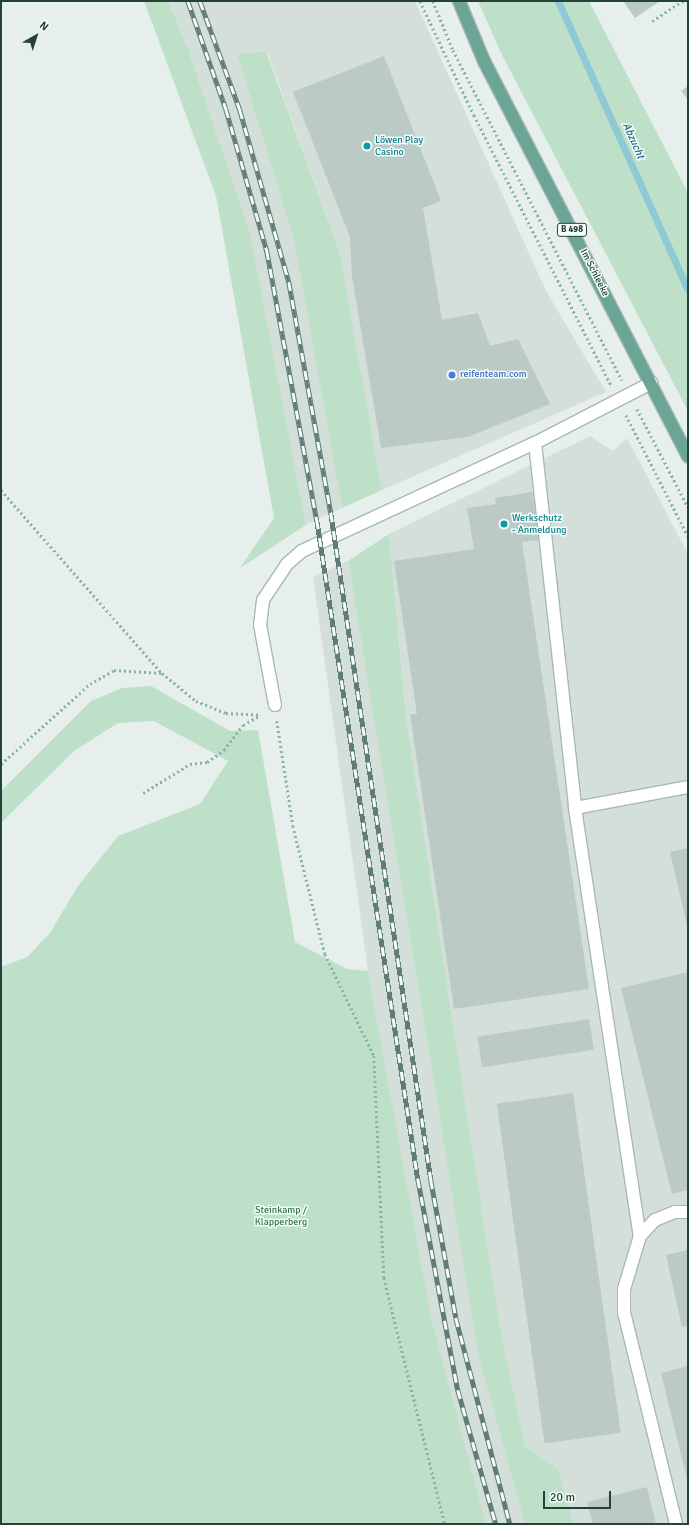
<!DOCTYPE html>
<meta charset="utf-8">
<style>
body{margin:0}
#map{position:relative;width:689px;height:1525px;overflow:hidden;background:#e6efeb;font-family:Signika,sans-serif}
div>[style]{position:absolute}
.built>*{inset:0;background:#d4dfda}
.green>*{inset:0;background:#bfe0c8}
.stream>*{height:7px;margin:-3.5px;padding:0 3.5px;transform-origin:3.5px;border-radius:3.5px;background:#8ec9d4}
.building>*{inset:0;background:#bbcac4;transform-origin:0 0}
.path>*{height:2.5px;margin-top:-1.25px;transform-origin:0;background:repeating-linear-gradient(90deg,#86b3a5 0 2px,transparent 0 5px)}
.roads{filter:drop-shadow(1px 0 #a8b8b2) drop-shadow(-1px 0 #a8b8b2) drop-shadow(0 1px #a8b8b2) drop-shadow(0 -1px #a8b8b2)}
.lane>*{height:12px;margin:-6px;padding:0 6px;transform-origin:6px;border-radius:6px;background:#fff}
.primary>*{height:12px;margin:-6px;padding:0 6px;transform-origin:6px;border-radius:6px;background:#6aa596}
.rail>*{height:4.5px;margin-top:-2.25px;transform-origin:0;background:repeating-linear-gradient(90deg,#f7fbf9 0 9px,#5f7d75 0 18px);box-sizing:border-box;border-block:1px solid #5f7d75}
.dots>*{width:11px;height:11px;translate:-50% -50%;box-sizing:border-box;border:2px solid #f7fbf9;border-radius:50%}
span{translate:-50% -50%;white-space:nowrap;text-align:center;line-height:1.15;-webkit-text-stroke:3px #f7fbf9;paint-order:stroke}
.shield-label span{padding:1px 3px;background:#f7fbf9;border:1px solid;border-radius:3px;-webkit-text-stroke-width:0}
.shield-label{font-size:9px;color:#24423a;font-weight:700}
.culture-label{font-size:10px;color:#0d838f}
.left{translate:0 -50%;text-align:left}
.street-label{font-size:10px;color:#24423a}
.shop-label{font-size:10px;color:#366cbe}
.park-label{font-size:10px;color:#2d7a4b}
.water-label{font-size:11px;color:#1c6f80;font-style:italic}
.frame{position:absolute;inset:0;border:2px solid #24423a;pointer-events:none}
.north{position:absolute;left:16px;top:16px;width:40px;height:40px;-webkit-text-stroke:3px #f7fbf9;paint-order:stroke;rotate:39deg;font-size:11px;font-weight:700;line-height:16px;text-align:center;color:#24423a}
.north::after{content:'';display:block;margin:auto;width:14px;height:18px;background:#24423a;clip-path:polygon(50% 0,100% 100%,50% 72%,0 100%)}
.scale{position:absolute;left:543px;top:1491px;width:68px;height:18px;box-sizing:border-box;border:2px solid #24423a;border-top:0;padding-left:5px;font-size:12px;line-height:14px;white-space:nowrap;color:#24423a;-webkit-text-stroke:3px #f7fbf9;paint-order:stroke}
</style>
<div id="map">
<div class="built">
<div style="clip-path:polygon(168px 1px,415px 1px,546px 291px,606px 392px,382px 490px,340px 253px,267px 51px,237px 54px,294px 241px,342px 508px,306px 525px,251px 237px,187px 46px)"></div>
<div style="clip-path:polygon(590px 436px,613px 451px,627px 438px,688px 554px,688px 1524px,574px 1524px,558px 1469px,525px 1446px,500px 1327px,406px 718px,389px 534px)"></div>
<div style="clip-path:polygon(348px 561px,479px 1359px,525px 1524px,486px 1524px,432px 1321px,368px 971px,313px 577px)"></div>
</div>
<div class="green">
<div style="clip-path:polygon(144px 1px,168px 1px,187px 46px,251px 237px,306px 525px,240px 568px,274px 518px,216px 196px)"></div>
<div style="clip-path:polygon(478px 1px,589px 1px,688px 193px,688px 411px,501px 53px)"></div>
<div style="clip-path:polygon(266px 51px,340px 253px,382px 490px,342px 508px,294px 241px,237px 54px)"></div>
<div style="clip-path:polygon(389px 534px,406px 718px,500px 1327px,525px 1446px,558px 1469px,574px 1524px,525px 1524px,479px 1359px,348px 561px)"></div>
<div style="clip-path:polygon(151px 686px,230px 731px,258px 730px,295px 942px,347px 969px,368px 971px,432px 1321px,486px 1524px,1px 1524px,1px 967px,27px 957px,50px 933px,78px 886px,118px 836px,200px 804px,228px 761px,154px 721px,118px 723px,74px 751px,1px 823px,1px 791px,91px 701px,122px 688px)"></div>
</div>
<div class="stream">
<div style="left:558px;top:1px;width:317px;rotate:65.8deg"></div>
</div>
<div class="building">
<div style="clip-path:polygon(623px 1px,660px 1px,635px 18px)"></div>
<div style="clip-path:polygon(384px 56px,441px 201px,423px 208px,442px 320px,478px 313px,490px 346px,518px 339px,550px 404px,468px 437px,381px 448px,352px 276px,350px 237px,293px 92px)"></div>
<div style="clip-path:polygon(688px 86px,688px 100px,681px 91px)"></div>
<div style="clip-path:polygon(532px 492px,540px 540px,522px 542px,589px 989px,454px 1009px,410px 714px,417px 714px,394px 561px,474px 549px,467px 508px,496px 504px,495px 498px)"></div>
<div style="clip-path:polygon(688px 848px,688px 925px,687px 925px,670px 852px)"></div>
<div style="clip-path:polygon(688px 972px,688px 1190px,672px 1194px,621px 988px)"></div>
<div style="left:589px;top:1019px;width:31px;height:113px;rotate:81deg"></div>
<div style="left:573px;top:1093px;width:343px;height:77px;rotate:82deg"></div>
<div style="clip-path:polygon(688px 1250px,688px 1326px,682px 1327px,666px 1255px)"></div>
<div style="clip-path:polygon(688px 1366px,688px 1479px,687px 1479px,661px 1373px)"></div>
<div style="clip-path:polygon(647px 1487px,656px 1524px,593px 1524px,587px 1502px)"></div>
</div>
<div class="path">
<div style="left:420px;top:1px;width:126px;rotate:64.7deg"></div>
<div style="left:474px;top:115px;width:303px;rotate:63.1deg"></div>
<div style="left:433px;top:1px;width:53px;rotate:67.8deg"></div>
<div style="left:453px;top:50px;width:371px;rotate:62.9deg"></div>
<div style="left:652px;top:21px;width:37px;rotate:-33deg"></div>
<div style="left:637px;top:409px;width:110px;rotate:62.5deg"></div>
<div style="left:626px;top:415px;width:136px;rotate:62.9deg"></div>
<div style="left:1px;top:490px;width:244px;rotate:48.7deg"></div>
<div style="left:162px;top:673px;width:44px;rotate:39.5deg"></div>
<div style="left:196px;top:701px;width:32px;rotate:22deg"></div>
<div style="left:226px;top:713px;width:34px;rotate:3deg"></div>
<div style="left:277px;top:721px;width:106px;rotate:81.3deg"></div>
<div style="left:293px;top:826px;width:132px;rotate:76deg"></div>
<div style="left:325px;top:954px;width:113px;rotate:64.3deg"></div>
<div style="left:374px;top:1056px;width:222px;rotate:87.4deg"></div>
<div style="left:384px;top:1278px;width:253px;rotate:76.1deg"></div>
<div style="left:1px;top:764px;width:120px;rotate:-42deg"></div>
<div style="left:90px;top:684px;width:28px;rotate:-30deg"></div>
<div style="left:114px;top:670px;width:48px;rotate:3.6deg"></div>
<div style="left:143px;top:793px;width:55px;rotate:-31.7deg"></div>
<div style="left:190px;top:764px;width:17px;rotate:-7deg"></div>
<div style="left:207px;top:762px;width:21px;rotate:-35deg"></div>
<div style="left:224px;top:750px;width:31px;rotate:-53deg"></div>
<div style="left:243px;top:725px;width:20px;rotate:-30deg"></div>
</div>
<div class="roads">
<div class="lane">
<div style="left:535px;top:443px;width:367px;rotate:83.7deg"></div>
<div style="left:575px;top:808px;width:433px;rotate:81.4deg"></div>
<div style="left:275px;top:705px;width:81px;rotate:-100.6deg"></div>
<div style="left:260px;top:625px;width:25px;rotate:-83deg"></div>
<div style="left:263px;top:600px;width:43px;rotate:-56.3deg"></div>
<div style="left:287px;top:564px;width:20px;rotate:-41deg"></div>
<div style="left:302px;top:551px;width:257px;rotate:-24.9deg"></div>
<div style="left:535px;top:443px;width:131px;rotate:-27.3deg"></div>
<div style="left:575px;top:808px;width:115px;rotate:-10.5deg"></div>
<div style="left:676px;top:1524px;width:218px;rotate:-103.8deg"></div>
<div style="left:624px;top:1312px;width:23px;rotate:-90deg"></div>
<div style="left:624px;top:1289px;width:55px;rotate:-73.2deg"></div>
<div style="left:640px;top:1236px;width:22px;rotate:-47deg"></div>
<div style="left:655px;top:1220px;width:22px;rotate:-22deg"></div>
<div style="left:675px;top:1212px;width:13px"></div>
</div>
<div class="primary">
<div style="left:459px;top:1px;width:65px;rotate:67.4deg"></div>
<div style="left:484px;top:61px;width:445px;rotate:62.7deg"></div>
</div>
</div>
<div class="rail">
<div style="left:188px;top:1px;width:114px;rotate:70.6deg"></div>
<div style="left:226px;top:109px;width:148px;rotate:73.9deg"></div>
<div style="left:267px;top:251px;width:274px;rotate:79.5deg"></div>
<div style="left:317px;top:520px;width:667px;rotate:81.29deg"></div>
<div style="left:418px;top:1179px;width:215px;rotate:79.3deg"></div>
<div style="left:458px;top:1390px;width:139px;rotate:74.2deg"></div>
<div style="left:200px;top:1px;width:116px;rotate:69.8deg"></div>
<div style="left:240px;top:110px;width:179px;rotate:74.1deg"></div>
<div style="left:289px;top:282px;width:235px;rotate:79.7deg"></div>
<div style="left:331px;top:513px;width:674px;rotate:81.47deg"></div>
<div style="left:431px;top:1180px;width:140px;rotate:79.7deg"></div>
<div style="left:456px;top:1318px;width:213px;rotate:75.3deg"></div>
</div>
<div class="dots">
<div style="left:367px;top:146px;background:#0f9aa8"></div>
<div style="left:452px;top:375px;background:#3f7fe0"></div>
<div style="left:504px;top:524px;background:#0f9aa8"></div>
</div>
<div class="shield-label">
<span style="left:572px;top:230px">B 498</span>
</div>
<div class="culture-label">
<span class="left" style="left:375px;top:146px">Löwen Play<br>Casino</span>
<span class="left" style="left:512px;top:524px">Werkschutz<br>- Anmeldung</span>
</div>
<div class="street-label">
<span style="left:594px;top:273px;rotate:63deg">Im Schleeke</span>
</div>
<div class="shop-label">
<span class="left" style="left:460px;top:375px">reifenteam.com</span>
</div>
<div class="park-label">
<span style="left:281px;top:1216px">Steinkamp /<br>Klapperberg</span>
</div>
<div class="water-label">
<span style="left:633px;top:141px;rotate:66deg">Abzucht</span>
</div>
<div class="frame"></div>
<div class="north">N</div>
<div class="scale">20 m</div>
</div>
